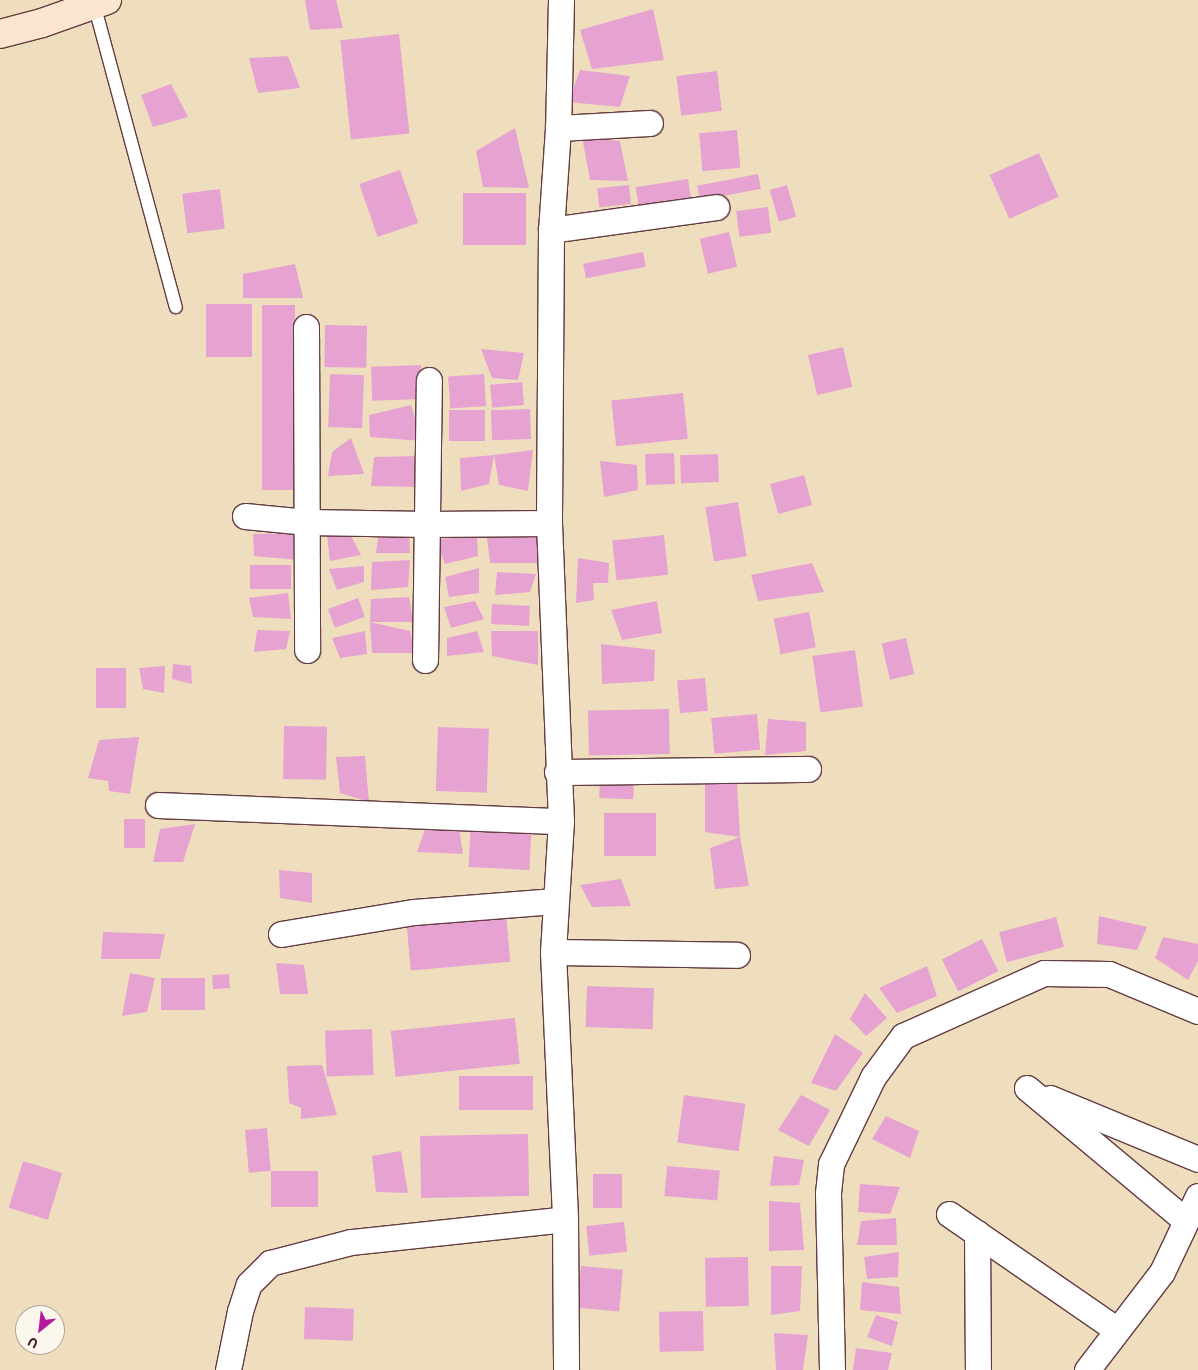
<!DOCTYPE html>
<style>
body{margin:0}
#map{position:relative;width:1198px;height:1370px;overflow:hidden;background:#efdebd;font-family:Itim,sans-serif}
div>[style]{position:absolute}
.building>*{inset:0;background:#e6a3d1;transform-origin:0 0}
.roads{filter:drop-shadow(1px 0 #633c41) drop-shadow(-1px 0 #633c41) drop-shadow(0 1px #633c41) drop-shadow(0 -1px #633c41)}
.lane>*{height:12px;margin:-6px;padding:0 6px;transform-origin:6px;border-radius:6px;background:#fff}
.street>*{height:25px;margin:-12.5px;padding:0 12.5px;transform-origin:12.5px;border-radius:12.5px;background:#fff}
.secondary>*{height:28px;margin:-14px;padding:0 14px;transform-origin:14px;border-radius:14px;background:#fce5cf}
span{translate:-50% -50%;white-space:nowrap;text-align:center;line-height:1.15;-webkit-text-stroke:4px #fbf7ec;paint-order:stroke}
.north{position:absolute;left:15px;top:1305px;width:50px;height:50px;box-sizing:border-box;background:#fbf7ec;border:1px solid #b4a19f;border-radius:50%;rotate:209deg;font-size:14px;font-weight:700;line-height:20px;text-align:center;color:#4a1f2b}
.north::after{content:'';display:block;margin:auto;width:18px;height:22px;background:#b5179e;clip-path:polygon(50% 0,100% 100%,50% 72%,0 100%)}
</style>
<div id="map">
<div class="building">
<div style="clip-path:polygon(305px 0,336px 0,343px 28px,310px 30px)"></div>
<div style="clip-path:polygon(653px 9px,664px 60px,592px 69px,580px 30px)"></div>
<div style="left:399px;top:34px;width:100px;height:59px;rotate:84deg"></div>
<div style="clip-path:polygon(288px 56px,300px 88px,258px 93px,249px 58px)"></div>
<div style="clip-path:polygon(580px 70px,630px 76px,620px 107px,568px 102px)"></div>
<div style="left:717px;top:71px;width:40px;height:41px;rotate:83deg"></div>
<div style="clip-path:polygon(171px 84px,188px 117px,153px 127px,141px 95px)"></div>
<div style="clip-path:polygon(515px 128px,529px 188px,483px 187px,476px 151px)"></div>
<div style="left:737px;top:130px;width:38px;height:38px;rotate:85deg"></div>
<div style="clip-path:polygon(582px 137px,620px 141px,628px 181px,590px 180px)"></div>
<div style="left:1039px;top:153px;width:48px;height:54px;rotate:66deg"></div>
<div style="left:400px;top:170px;width:56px;height:43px;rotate:71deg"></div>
<div style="left:758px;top:174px;width:15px;height:62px;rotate:79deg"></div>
<div style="left:688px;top:179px;width:20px;height:53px;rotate:81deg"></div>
<div style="left:629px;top:185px;width:19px;height:32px;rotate:84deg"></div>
<div style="left:787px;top:185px;width:33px;height:18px;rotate:74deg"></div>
<div style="left:220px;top:189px;width:40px;height:38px;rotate:83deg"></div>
<div style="left:526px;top:193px;width:52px;height:63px;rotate:90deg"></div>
<div style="left:768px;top:207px;width:26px;height:32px;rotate:83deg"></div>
<div style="left:729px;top:232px;width:36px;height:30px;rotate:77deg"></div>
<div style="left:643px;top:252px;width:15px;height:61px;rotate:79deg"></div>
<div style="clip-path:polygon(295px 264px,303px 298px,243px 298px,243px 274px)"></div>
<div style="left:206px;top:304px;width:46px;height:53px"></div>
<div style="left:262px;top:305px;width:33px;height:185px"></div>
<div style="left:325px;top:325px;width:42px;height:42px;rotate:1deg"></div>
<div style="left:843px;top:347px;width:41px;height:36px;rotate:77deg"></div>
<div style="clip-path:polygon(481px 349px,524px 353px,518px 380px,492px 378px)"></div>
<div style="left:421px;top:365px;width:34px;height:50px;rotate:88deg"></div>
<div style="left:330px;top:374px;width:34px;height:53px;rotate:2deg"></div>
<div style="left:484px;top:374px;width:32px;height:36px;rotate:86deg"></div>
<div style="left:522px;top:382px;width:23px;height:32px;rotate:85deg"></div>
<div style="left:683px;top:393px;width:46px;height:72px;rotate:84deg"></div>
<div style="clip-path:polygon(411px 405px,422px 441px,370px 437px,369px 415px)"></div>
<div style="left:530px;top:409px;width:30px;height:39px;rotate:88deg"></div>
<div style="left:449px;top:410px;width:36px;height:31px"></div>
<div style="clip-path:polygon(351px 438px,364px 474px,328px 476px,332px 452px)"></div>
<div style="clip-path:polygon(533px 450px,528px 491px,499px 485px,494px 455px)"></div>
<div style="left:674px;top:453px;width:31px;height:29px;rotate:88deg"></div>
<div style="left:718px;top:454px;width:28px;height:38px;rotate:88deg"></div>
<div style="clip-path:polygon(494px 455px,489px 484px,461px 491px,460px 458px)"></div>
<div style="clip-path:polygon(419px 456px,420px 487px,371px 486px,374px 457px)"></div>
<div style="clip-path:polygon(600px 461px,637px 465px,638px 490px,604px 497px)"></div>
<div style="left:804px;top:475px;width:31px;height:35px;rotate:75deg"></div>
<div style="left:738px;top:502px;width:55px;height:33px;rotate:81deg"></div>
<div style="clip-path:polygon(379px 529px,409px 531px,410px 553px,376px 553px)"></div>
<div style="clip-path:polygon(298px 533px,298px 560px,254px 556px,253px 534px)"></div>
<div style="clip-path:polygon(350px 534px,361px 555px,330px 561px,327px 536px)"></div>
<div style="clip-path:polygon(537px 534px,540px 563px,490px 563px,487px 538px)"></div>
<div style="left:664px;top:535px;width:40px;height:52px;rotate:84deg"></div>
<div style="clip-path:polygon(477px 537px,478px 556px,445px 564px,436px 539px)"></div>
<div style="clip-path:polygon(578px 558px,609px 563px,608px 583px,593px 583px,594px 600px,576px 603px)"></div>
<div style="clip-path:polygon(410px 560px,408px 587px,371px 590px,372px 562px)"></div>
<div style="clip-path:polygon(812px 563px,824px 592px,758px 601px,751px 575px)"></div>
<div style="left:250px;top:565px;width:41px;height:24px"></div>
<div style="clip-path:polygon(364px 566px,364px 582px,337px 590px,329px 569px)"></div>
<div style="clip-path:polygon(479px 568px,479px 593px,449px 597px,445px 577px)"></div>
<div style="clip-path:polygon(497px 572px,536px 574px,530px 592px,495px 595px)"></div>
<div style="clip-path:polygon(288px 593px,291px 619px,253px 617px,249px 598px)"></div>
<div style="clip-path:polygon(409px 597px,413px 622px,370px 622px,371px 599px)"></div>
<div style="left:358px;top:598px;width:20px;height:32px;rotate:70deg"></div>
<div style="clip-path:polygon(475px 601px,484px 619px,451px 628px,444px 607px)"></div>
<div style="clip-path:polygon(657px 601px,662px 633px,622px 640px,611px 610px)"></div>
<div style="left:492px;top:604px;width:38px;height:20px;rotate:3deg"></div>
<div style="left:809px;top:612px;width:36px;height:36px;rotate:79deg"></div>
<div style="clip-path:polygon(370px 622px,410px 631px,415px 653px,372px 653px)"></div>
<div style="clip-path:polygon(257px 630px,290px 631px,286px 649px,254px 652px)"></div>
<div style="clip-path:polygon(365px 631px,367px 654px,340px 658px,332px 638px)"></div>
<div style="clip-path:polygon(477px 631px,484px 652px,447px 656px,447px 638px)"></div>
<div style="clip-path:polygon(491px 631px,538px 631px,538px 665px,492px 656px)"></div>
<div style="left:906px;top:638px;width:37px;height:25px;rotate:77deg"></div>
<div style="clip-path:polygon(601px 644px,655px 650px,654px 681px,602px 684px)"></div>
<div style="left:855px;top:650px;width:57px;height:43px;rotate:82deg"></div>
<div style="clip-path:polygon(173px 664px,191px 666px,192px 684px,172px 679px)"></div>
<div style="clip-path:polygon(165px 666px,164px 693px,143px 689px,139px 668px)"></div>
<div style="left:96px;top:668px;width:30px;height:40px"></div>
<div style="left:705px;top:678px;width:33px;height:28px;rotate:85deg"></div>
<div style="left:669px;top:709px;width:45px;height:81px;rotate:89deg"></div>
<div style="left:757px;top:714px;width:36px;height:46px;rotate:85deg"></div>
<div style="clip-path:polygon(768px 719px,806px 722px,806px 751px,765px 755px)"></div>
<div style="left:284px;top:726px;width:43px;height:53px;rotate:1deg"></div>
<div style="left:438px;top:727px;width:51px;height:64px;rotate:2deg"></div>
<div style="clip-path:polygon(139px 737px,130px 794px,109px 791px,108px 781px,88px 778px,99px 740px)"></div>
<div style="clip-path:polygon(365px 756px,369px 802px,340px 793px,336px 757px)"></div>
<div style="left:600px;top:776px;width:34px;height:22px;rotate:2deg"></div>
<div style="clip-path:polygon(705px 780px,737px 784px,740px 837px,705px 832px)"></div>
<div style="left:604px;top:813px;width:52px;height:43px"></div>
<div style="left:124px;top:819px;width:21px;height:29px"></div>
<div style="left:471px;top:819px;width:61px;height:48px;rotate:3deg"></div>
<div style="clip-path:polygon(195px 824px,183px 862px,153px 862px,160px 829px)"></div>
<div style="clip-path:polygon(459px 827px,463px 854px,417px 852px,425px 829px)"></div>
<div style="clip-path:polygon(740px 837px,749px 886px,715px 889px,710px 848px)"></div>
<div style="clip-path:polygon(279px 870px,312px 873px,312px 903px,280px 898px)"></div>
<div style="clip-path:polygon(621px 879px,631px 906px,592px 907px,580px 885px)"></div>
<div style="left:506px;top:913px;width:49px;height:100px;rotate:85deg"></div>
<div style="clip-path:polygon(1099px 916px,1147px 927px,1137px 950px,1097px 944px)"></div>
<div style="left:1056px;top:917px;width:31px;height:59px;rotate:75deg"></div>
<div style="clip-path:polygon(103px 932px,165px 934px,160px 959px,101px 959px)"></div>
<div style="clip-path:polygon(1163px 937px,1198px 944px,1198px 961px,1188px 980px,1155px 958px)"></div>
<div style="left:982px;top:939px;width:36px;height:45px;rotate:63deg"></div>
<div style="clip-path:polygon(276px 963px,304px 965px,308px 994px,280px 994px)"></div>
<div style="clip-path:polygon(927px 966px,937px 996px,897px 1013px,879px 988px)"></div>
<div style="clip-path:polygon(130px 973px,155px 978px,147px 1012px,122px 1016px)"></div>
<div style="left:229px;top:974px;width:14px;height:17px;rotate:86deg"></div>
<div style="left:161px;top:978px;width:44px;height:32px"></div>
<div style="left:587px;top:986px;width:67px;height:41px;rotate:2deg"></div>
<div style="clip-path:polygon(865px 993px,887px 1018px,866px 1036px,850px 1019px)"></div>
<div style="left:515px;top:1018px;width:46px;height:125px;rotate:84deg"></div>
<div style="left:372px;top:1029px;width:46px;height:47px;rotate:88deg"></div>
<div style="clip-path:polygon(835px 1034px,863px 1053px,836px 1091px,811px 1083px)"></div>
<div style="clip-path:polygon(322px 1065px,337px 1115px,301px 1119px,301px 1108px,289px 1103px,287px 1066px)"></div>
<div style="left:459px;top:1076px;width:74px;height:34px"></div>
<div style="left:684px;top:1095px;width:62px;height:48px;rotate:8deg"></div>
<div style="clip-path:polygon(801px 1095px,830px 1110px,809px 1146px,778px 1130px)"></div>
<div style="clip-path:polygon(886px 1116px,919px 1131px,910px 1158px,872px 1139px)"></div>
<div style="left:267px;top:1128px;width:43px;height:22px;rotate:85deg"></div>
<div style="left:528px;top:1134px;width:62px;height:108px;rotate:89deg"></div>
<div style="clip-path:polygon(401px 1151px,408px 1193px,376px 1192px,372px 1156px)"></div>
<div style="clip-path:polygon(774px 1156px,804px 1160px,799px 1185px,770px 1186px)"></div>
<div style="left:23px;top:1161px;width:41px;height:49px;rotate:17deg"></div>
<div style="left:667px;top:1166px;width:53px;height:30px;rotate:5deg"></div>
<div style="left:271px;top:1171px;width:47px;height:36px"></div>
<div style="left:593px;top:1174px;width:29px;height:34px"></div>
<div style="clip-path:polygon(860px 1184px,900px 1187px,890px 1214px,858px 1212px)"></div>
<div style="clip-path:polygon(769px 1201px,800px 1203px,804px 1250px,769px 1251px)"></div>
<div style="clip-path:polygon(896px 1218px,897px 1245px,857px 1245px,861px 1221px)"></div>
<div style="left:624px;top:1222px;width:30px;height:38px;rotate:84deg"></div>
<div style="clip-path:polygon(899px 1252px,898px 1277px,867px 1279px,864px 1257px)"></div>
<div style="left:748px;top:1257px;width:49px;height:43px;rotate:89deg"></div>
<div style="left:581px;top:1266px;width:42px;height:42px;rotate:5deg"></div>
<div style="clip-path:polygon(771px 1266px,802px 1266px,800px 1311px,771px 1315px)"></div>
<div style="clip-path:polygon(862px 1282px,899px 1287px,901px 1314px,860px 1310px)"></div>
<div style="left:305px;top:1307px;width:49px;height:32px;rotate:2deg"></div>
<div style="left:703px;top:1311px;width:40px;height:44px;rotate:89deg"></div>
<div style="clip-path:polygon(876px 1315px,898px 1322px,892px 1346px,867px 1337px)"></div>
<div style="clip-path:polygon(774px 1333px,808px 1335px,803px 1370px,776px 1370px)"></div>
<div style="clip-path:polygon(856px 1348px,892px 1353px,888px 1370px,853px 1370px)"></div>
</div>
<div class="roads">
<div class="lane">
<div style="left:94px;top:4px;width:314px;rotate:74.9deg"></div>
</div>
<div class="street">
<div style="left:561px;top:0;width:128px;rotate:91.3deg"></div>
<div style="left:558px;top:128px;width:102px;rotate:93.9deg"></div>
<div style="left:551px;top:230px;width:293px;rotate:90.4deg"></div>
<div style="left:549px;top:523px;width:298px;rotate:87.7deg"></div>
<div style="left:561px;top:821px;width:131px;rotate:93.5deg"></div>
<div style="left:553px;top:952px;width:267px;rotate:87.4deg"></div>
<div style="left:565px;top:1219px;width:151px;rotate:89.6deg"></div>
<div style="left:558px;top:128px;width:92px;rotate:-3.1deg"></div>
<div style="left:551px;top:230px;width:167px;rotate:-7.9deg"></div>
<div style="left:306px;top:327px;width:323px;rotate:89.8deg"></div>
<div style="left:245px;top:516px;width:62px;rotate:5.5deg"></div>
<div style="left:307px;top:522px;width:120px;rotate:1deg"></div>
<div style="left:427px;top:524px;width:122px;rotate:-0.5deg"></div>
<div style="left:425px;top:660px;width:280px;rotate:-89.2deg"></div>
<div style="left:557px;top:772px;width:251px;rotate:-0.7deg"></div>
<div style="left:158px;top:805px;width:403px;rotate:2.3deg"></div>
<div style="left:281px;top:934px;width:135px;rotate:-9.4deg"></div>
<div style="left:414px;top:912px;width:141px;rotate:-4.5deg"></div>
<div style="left:553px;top:952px;width:184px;rotate:0.9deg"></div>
<div style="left:1027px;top:1088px;width:207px;rotate:39.9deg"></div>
<div style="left:1050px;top:1098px;width:160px;rotate:22.4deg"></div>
<div style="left:949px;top:1214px;width:204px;rotate:34.6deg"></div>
<div style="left:977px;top:1233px;width:137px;rotate:89.6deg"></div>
<div style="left:228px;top:1370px;width:60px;rotate:-78.5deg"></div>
<div style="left:240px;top:1311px;width:28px;rotate:-72deg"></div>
<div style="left:249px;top:1284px;width:30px;rotate:-45deg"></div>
<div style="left:270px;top:1263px;width:84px;rotate:-14.5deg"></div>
<div style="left:351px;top:1242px;width:215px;rotate:-6.1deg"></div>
<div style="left:832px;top:1370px;width:177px;rotate:-91.3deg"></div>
<div style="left:828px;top:1193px;width:29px;rotate:-84deg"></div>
<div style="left:831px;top:1164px;width:97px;rotate:-64.2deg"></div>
<div style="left:873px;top:1077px;width:51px;rotate:-53.8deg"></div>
<div style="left:903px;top:1036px;width:154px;rotate:-24.1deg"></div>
<div style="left:1044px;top:973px;width:65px;rotate:0.9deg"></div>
<div style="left:1109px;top:974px;width:96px;rotate:22.6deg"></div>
<div style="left:1087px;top:1370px;width:123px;rotate:-52.6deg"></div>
<div style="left:1162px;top:1272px;width:84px;rotate:-64.7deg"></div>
</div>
<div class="secondary">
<div style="left:0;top:34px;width:43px;rotate:-14.7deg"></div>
<div style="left:42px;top:23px;width:69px;rotate:-19.5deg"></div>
</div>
</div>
<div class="north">U</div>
</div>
